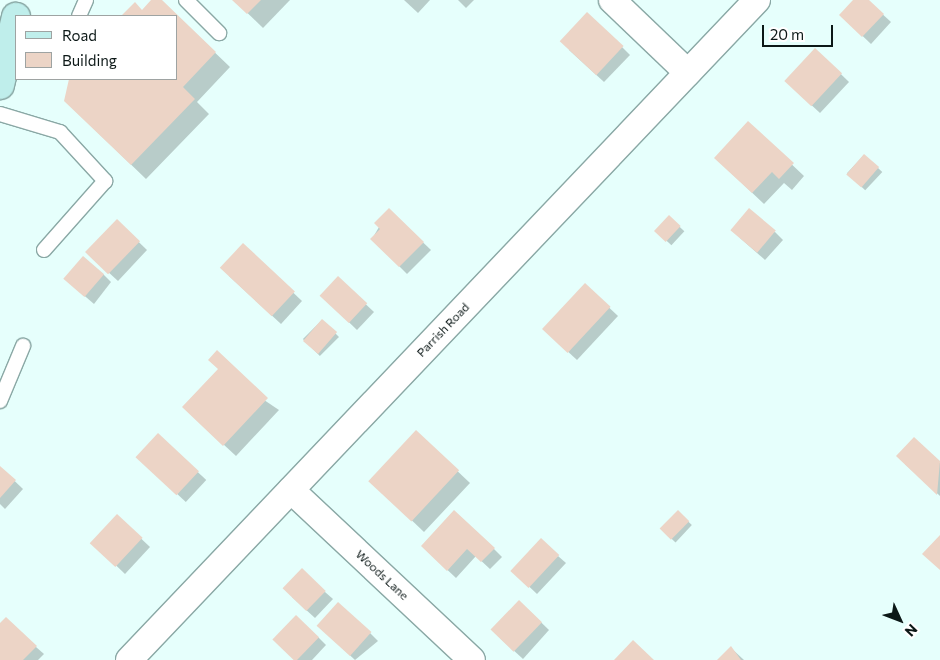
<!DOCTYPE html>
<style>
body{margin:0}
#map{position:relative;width:940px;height:660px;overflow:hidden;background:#e6fffc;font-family:Commissioner,sans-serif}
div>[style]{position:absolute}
.shadow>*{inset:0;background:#0003;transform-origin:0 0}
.building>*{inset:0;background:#ecd4c6;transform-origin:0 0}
.roads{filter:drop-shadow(1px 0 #8aa8a5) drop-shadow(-1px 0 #8aa8a5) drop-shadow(0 1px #8aa8a5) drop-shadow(0 -1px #8aa8a5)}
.lane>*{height:14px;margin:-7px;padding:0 7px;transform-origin:7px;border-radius:7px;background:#fff}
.street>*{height:26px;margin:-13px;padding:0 13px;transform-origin:13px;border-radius:13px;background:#fff}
.secondary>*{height:28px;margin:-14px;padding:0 14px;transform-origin:14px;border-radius:14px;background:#bfeeeb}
span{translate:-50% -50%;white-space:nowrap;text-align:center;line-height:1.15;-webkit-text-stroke:4.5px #fff;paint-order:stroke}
.street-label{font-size:12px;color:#0c1817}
.legend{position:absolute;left:15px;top:15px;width:162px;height:65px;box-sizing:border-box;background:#fff;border:1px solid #9ea3a2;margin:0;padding:6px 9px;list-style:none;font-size:15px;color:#0c1817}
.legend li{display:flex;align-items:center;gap:10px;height:25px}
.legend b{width:25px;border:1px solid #9ea3a2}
.north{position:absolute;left:875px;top:595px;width:50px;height:50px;-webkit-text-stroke:4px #fff;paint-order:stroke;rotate:133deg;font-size:14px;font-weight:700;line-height:20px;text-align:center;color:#0c1817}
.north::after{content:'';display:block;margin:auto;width:18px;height:22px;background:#0c1817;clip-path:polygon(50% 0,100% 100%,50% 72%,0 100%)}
.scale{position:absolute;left:762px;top:25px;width:71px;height:22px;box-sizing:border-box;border:2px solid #0c1817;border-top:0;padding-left:6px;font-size:15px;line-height:18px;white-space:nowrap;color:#0c1817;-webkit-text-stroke:4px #fff;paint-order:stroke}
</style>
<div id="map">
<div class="shadow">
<div style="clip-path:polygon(153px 0,160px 0,230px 67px,197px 102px,209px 114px,146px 179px,65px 101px,70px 79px,176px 79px,176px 16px,123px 16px,135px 4px,142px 11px)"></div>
<div style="clip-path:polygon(234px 0,290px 0,263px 28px)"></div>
<div style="clip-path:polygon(404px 0,430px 0,418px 13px)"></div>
<div style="clip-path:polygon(458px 0,474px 0,466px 8px)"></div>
<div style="clip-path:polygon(855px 0,867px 0,891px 22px,871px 44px,849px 23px)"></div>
<div style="clip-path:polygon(622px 47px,630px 55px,604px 82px,569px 50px)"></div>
<div style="clip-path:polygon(815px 49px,849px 82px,820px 113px,794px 89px)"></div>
<div style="clip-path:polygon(748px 123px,804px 176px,792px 190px,784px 183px,764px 204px,727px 169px)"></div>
<div style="left:864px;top:155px;width:25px;height:25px;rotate:43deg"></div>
<div style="clip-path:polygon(389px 210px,431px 250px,407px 274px,372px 239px)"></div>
<div style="left:669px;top:217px;width:21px;height:19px;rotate:43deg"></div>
<div style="clip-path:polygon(117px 221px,147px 250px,118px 281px,95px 260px)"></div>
<div style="clip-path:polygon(775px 232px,783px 240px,765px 260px,740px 238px)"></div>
<div style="clip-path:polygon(243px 245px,302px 301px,281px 324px,229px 276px)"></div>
<div style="clip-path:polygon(103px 274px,111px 282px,94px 304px,65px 279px)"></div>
<div style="clip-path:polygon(338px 278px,374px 312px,357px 330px,330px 304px)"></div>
<div style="clip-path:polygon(585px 285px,618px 316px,577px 360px,552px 337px)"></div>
<div style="left:322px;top:320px;width:24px;height:27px;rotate:45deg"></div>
<div style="clip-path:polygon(219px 370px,279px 410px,236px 456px,196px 419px)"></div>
<div style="clip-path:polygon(416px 432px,470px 483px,424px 532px,382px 492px)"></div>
<div style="left:158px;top:435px;width:66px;height:30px;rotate:43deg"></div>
<div style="clip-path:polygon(914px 439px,940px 463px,940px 496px,905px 464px)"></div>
<div style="clip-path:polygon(0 467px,23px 489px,5px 509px,0 504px)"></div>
<div style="left:678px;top:512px;width:19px;height:24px;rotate:43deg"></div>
<div style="clip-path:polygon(117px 516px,150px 547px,125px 574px,100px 550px)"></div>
<div style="clip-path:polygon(422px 546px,494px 549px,502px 557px,490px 569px,476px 556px,456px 578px)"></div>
<div style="clip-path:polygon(558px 556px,566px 563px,537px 594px,521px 579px)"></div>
<div style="clip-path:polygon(325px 592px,333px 599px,315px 618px,292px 597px)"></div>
<div style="clip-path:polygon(519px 601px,549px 630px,523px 659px,500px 638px)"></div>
<div style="clip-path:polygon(0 624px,36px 647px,44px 654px,38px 660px,0 660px)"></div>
<div style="clip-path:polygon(326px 633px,370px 633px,378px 641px,355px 660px)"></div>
<div style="clip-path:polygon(318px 637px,326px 645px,312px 660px,295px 660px,274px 640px)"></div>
<div style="clip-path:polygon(731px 648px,744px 660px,719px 660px)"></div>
</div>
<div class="building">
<div style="clip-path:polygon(151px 0,162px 0,216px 52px,183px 87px,195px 99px,131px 165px,64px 101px,69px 79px,176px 79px,176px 16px,121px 16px,135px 2px,142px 10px)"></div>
<div style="clip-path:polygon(232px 0,261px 0,247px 14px)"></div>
<div style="clip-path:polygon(853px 0,869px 0,884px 14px,862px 37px,839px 15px)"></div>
<div style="left:587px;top:12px;width:50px;height:40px;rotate:43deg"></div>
<div style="left:815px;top:48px;width:37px;height:45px;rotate:43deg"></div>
<div style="clip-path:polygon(748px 121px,794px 163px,779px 179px,772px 172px,752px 193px,714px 158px)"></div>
<div style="left:864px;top:154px;width:20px;height:27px;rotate:41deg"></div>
<div style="clip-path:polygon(389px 208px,424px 242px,399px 267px,370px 239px,380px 229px,374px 223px)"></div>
<div style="left:749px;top:208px;width:35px;height:29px;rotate:40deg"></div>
<div style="left:669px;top:215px;width:16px;height:22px;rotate:43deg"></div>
<div style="left:117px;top:219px;width:32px;height:46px;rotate:44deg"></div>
<div style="left:243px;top:243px;width:71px;height:34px;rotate:43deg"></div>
<div style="left:83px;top:256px;width:28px;height:30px;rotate:41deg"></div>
<div style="left:338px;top:276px;width:40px;height:27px;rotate:43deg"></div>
<div style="left:585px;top:283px;width:35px;height:63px;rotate:43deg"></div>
<div style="left:322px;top:319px;width:20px;height:29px;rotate:41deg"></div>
<div style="clip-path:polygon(217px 350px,268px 398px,223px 446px,182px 407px,218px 369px,208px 360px)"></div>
<div style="left:416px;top:430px;width:59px;height:70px;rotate:43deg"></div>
<div style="left:158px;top:433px;width:56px;height:33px;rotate:43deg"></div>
<div style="clip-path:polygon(914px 437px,940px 461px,937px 495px,896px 456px)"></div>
<div style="clip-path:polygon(0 466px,16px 480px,0 498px)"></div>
<div style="clip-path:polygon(454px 510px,495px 548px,481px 562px,467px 549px,447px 571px,421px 546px)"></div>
<div style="left:678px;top:510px;width:16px;height:26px;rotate:45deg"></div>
<div style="left:117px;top:514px;width:35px;height:40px;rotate:43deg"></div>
<div style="clip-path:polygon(940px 535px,940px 570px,922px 554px)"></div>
<div style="left:541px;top:538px;width:25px;height:45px;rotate:43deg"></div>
<div style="left:302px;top:568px;width:33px;height:28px;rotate:44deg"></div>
<div style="left:519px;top:600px;width:32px;height:41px;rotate:44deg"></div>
<div style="left:338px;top:602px;width:45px;height:32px;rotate:42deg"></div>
<div style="left:296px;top:615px;width:32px;height:34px;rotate:44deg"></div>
<div style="clip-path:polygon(6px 617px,37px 646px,23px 660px,0 660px,0 623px)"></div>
<div style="clip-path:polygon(633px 640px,654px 660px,614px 660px)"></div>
<div style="clip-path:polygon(731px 646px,741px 660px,717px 660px)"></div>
</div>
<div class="roads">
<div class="lane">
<div style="left:186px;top:0;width:47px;rotate:45deg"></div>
<div style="left:79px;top:16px;width:17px;rotate:-66deg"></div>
<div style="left:0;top:114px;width:63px;rotate:16.7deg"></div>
<div style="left:60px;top:132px;width:67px;rotate:47.4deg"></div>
<div style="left:105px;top:181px;width:92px;rotate:131.5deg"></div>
<div style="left:0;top:401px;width:60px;rotate:-67.3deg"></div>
</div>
<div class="street">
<div style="left:612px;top:0;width:105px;rotate:43.8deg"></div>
<div style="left:291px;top:490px;width:248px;rotate:43.2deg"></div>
<div style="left:129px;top:660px;width:911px;rotate:-46.42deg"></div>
</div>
<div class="secondary">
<div style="left:0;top:85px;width:70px;rotate:-76.8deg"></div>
</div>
</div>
<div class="street-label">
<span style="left:443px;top:330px;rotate:-46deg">Parrish Road</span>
<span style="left:382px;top:575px;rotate:43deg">Woods Lane</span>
</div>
<ul class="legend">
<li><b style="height:6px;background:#bfeeeb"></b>Road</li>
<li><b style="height:14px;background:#ecd4c6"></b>Building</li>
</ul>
<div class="north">N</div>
<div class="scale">20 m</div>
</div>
